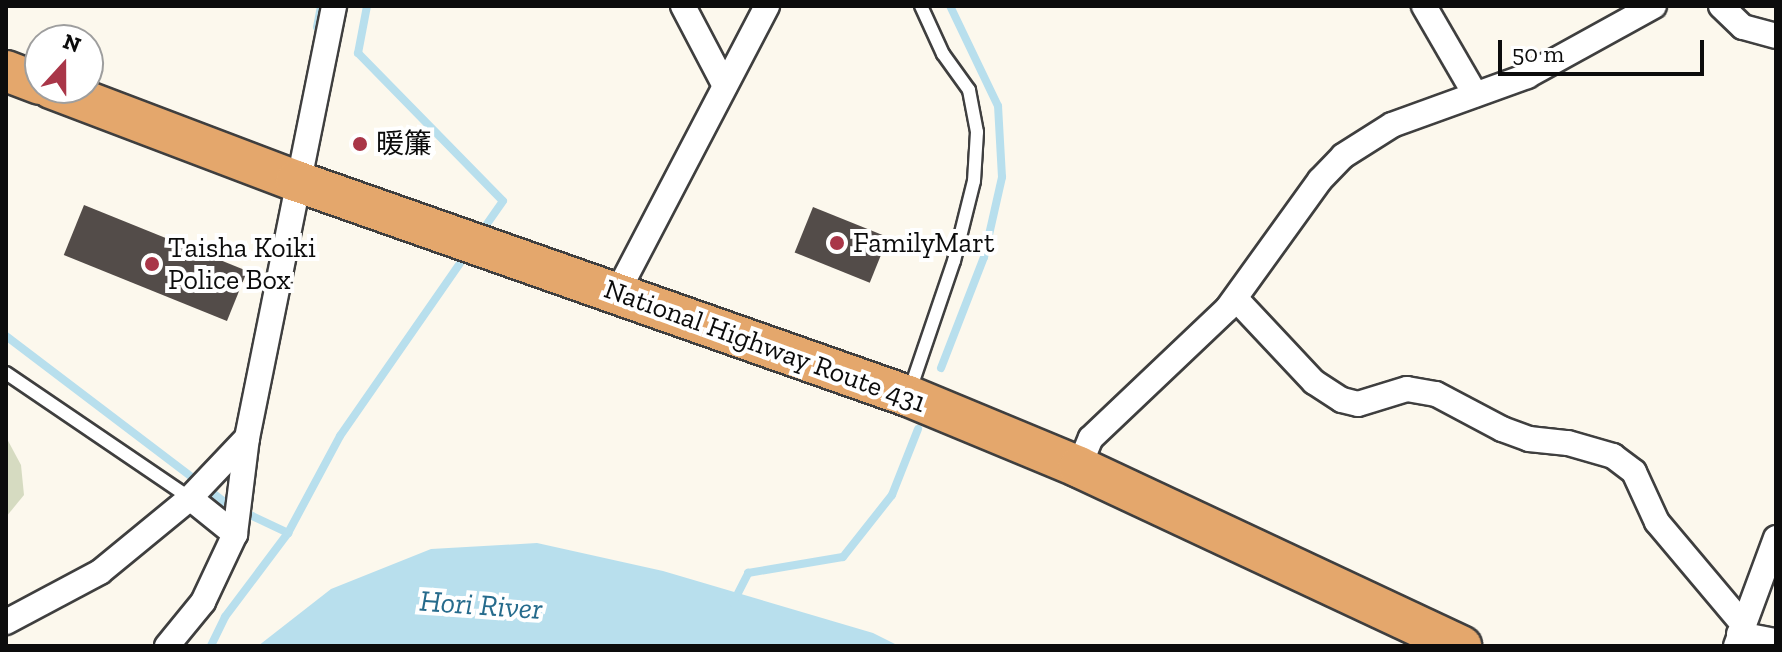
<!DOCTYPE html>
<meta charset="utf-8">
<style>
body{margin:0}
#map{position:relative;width:1782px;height:652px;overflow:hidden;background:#fcf8ed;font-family:"Zilla Slab","Noto Sans JP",serif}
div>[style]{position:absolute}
.cemetery>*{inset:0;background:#d6dbc1}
.water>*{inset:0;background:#b8dfed}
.stream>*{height:8px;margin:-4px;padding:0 4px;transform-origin:4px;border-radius:4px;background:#b8dfed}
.building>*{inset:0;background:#534c49;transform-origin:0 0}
.roads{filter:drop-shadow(2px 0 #3f3f3f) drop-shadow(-2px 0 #3f3f3f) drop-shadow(0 2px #3f3f3f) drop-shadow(0 -2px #3f3f3f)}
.service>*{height:12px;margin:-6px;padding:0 6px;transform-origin:6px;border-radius:6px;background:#fff}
.minor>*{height:24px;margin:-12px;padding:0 12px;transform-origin:12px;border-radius:12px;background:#fff}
.trunk>*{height:40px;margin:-20px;padding:0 20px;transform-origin:20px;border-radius:20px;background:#e4a76c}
.dots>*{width:22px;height:22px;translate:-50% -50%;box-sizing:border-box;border:4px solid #fff;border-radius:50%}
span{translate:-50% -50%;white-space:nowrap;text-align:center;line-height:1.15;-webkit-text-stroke:8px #fff;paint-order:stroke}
.poi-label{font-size:28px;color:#0c0c0c}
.left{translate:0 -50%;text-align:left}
.street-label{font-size:28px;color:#0c0c0c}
.water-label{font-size:30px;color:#266b8c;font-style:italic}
.frame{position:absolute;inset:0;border:8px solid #0c0c0c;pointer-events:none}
.north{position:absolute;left:24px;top:24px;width:80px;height:80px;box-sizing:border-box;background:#fff;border:2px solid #9e9e9e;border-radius:50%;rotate:21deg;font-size:22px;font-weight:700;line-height:32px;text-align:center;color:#0c0c0c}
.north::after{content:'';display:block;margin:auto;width:28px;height:36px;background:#a93648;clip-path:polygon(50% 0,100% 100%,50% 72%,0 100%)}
.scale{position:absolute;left:1498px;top:40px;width:206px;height:36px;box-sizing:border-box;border:4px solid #0c0c0c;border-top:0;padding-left:10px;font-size:24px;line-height:28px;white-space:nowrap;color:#0c0c0c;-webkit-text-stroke:6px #fff;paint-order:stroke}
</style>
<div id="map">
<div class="cemetery">
<div style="clip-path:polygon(6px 437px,21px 465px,24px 495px,6px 517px)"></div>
</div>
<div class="water">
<div style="clip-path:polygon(537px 543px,663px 571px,873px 633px,899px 646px,258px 646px,331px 589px,431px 549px)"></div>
</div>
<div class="stream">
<div style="left:367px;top:6px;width:48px;rotate:100.8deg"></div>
<div style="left:358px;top:53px;width:207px;rotate:45.6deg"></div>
<div style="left:503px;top:201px;width:40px;rotate:124.9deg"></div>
<div style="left:317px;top:27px;width:21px;rotate:-79deg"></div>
<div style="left:6px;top:336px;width:278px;rotate:37.2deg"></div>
<div style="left:227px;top:504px;width:68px;rotate:25.4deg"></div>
<div style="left:288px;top:533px;width:105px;rotate:126.9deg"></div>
<div style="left:225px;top:617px;width:32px;rotate:116deg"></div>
<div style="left:941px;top:368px;width:119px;rotate:-68.8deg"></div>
<div style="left:984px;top:257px;width:82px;rotate:-77.3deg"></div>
<div style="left:1002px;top:177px;width:71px;rotate:-93.2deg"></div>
<div style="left:998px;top:106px;width:111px;rotate:-115.6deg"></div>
<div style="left:288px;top:533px;width:110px;rotate:-61.8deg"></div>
<div style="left:340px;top:436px;width:224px;rotate:-55.2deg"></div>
<div style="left:733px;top:603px;width:34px;rotate:-63deg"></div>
<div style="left:748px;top:573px;width:96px;rotate:-9.6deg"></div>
<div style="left:843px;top:557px;width:79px;rotate:-51.7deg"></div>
<div style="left:892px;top:495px;width:71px;rotate:-68.5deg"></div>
</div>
<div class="building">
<div style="left:84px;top:205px;width:176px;height:54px;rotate:22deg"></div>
<div style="left:813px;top:207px;width:81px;height:49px;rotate:22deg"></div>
</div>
<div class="roads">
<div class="service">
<div style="left:6px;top:373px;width:222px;rotate:34.2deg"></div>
<div style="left:909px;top:393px;width:139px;rotate:-71.2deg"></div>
<div style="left:954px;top:261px;width:82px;rotate:-76deg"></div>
<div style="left:974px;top:181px;width:49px;rotate:-86.5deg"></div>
<div style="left:977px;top:132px;width:43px;rotate:-100.8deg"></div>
<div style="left:969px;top:90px;width:44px;rotate:-125.8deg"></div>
<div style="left:943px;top:54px;width:53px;rotate:-114.6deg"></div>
</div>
<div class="minor">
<div style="left:683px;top:6px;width:90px;rotate:62.3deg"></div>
<div style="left:1424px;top:6px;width:102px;rotate:59.9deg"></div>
<div style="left:1721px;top:6px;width:30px;rotate:44deg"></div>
<div style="left:1743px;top:27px;width:34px;rotate:15deg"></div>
<div style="left:617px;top:293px;width:324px;rotate:-62.4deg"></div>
<div style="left:1236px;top:299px;width:114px;rotate:46.8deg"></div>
<div style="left:1314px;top:382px;width:33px;rotate:33deg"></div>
<div style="left:1342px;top:400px;width:16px;rotate:14deg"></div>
<div style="left:1358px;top:404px;width:51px;rotate:-17deg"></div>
<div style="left:1407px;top:389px;width:29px;rotate:10deg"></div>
<div style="left:1436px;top:394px;width:75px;rotate:27.9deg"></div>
<div style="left:1502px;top:429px;width:29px;rotate:20deg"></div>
<div style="left:1529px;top:439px;width:39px;rotate:6deg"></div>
<div style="left:1568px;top:443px;width:47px;rotate:16.1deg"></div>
<div style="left:1613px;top:456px;width:26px;rotate:37deg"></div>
<div style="left:1634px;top:472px;width:55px;rotate:65.3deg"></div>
<div style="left:1657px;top:522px;width:133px;rotate:49.9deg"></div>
<div style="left:1079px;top:467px;width:31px;rotate:-68deg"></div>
<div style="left:1091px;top:438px;width:187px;rotate:-43.5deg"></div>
<div style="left:1227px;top:309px;width:159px;rotate:-54.2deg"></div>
<div style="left:1320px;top:180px;width:33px;rotate:-46deg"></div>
<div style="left:1343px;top:156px;width:58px;rotate:-32.3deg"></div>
<div style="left:1392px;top:125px;width:144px;rotate:-19.9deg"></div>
<div style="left:1527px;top:76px;width:145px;rotate:-28.9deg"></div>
<div style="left:190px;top:498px;width:83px;rotate:-46.5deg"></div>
<div style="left:6px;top:622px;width:106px;rotate:-28deg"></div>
<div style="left:100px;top:572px;width:117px;rotate:-39.4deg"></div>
<div style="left:190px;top:498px;width:58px;rotate:38.7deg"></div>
<div style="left:1739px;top:634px;width:38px;rotate:11deg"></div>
<div style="left:167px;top:646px;width:57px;rotate:-50.7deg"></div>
<div style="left:203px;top:602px;width:75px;rotate:-64.8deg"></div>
<div style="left:235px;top:534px;width:97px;rotate:-82.9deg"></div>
<div style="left:247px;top:438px;width:441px;rotate:-78.6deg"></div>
<div style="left:1736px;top:646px;width:115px;rotate:-69.7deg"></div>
</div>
<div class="trunk">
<div style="left:6px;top:71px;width:36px;rotate:21deg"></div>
<div style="left:51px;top:88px;width:262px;rotate:20.8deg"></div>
<div style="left:296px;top:181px;width:649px;rotate:19.36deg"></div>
<div style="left:908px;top:396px;width:185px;rotate:22.5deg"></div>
<div style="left:1079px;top:467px;width:422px;rotate:25.1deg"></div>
</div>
</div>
<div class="dots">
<div style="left:360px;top:144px;background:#a93648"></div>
<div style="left:837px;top:243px;background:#a93648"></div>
<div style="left:152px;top:264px;background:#a93648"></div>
</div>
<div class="poi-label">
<span class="left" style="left:376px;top:144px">暖簾</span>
<span class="left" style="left:853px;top:243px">FamilyMart</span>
<span class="left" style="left:168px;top:264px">Taisha Koiki<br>Police Box</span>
</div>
<div class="street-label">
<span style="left:765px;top:346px;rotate:20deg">National Highway Route 431</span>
</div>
<div class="water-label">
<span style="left:481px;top:605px;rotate:4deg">Hori River</span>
</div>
<div class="frame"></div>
<div class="north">N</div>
<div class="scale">50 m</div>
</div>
